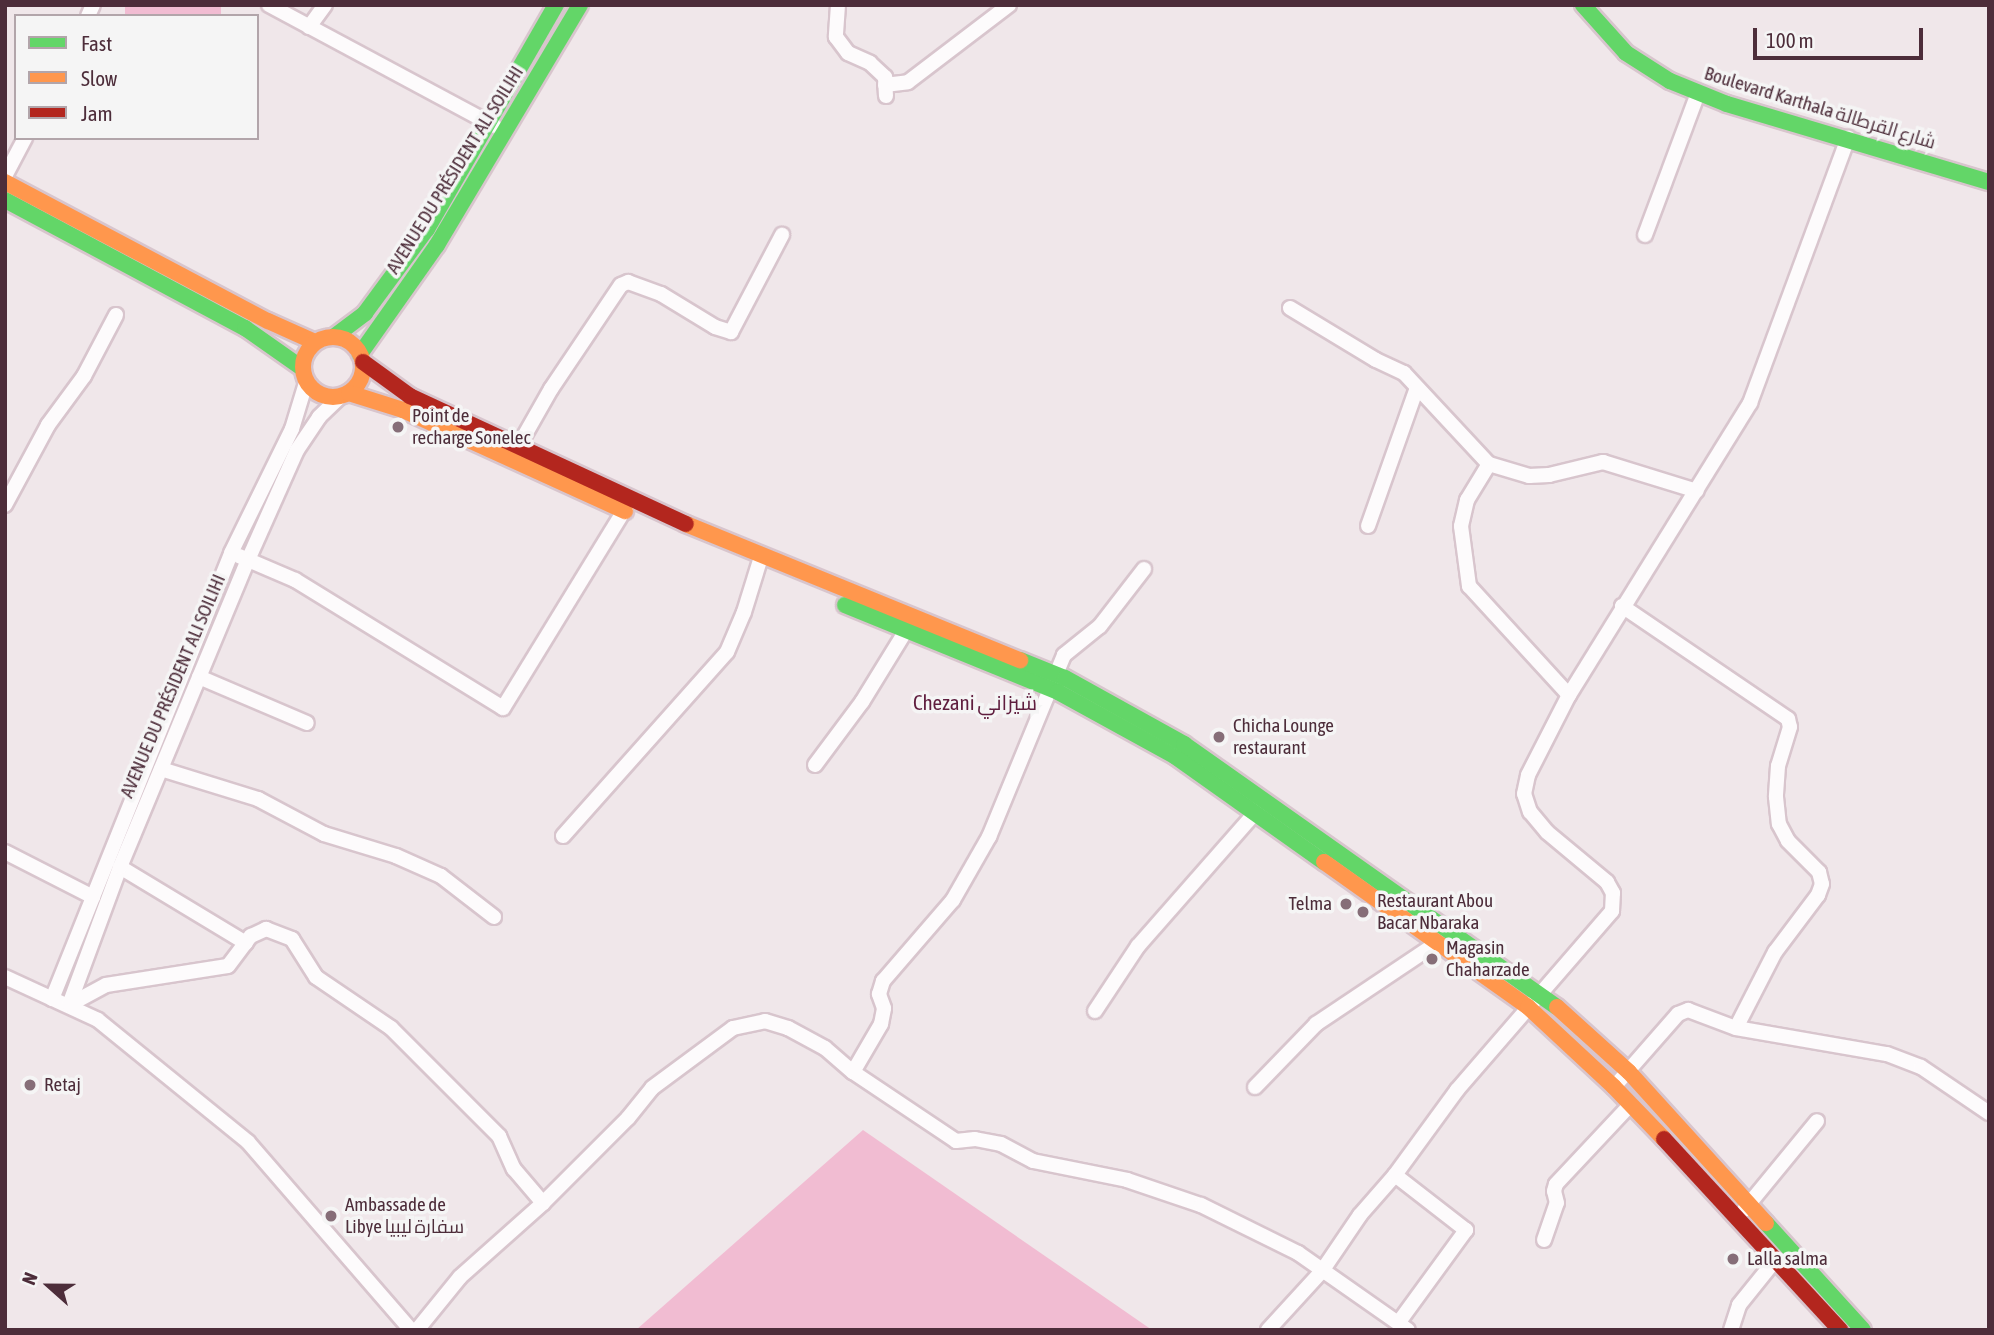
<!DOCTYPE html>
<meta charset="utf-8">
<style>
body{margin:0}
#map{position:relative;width:1994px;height:1335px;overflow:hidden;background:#f0e7ea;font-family:"Asap Condensed",Cairo,sans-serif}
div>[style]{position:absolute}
.green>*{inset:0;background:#f1bcd2;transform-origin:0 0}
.roads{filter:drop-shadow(2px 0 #d8c5cd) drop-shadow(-2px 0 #d8c5cd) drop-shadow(0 2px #d8c5cd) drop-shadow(0 -2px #d8c5cd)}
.street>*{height:14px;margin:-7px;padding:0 7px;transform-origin:7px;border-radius:7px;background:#fdfbfc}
.fast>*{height:16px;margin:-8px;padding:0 8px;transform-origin:8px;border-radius:8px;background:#63d668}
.slow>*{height:16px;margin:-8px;padding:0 8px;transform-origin:8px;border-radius:8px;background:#ff974d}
.slow>.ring{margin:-8px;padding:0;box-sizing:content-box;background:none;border:16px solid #ff974d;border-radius:50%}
.jam>*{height:16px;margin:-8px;padding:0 8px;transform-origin:8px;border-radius:8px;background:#b3261e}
.dots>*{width:19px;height:19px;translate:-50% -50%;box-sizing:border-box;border:4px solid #f5f5f5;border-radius:50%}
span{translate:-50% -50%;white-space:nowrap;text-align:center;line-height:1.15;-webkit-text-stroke:7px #f5f5f5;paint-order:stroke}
.street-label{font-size:19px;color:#4d2d3a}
.poi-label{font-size:19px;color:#4d2d3a}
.left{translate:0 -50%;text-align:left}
.right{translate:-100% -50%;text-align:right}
.neighbourhood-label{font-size:21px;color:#5f1d3e}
.frame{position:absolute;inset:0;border:7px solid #4d2d3a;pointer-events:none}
.legend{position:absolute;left:14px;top:14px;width:245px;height:126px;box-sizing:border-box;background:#f5f5f5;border:2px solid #b2a5aa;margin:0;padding:9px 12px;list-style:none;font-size:21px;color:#4d2d3a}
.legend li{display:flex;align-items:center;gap:14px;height:35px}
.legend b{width:35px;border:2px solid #b2a5aa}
.north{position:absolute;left:14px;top:1251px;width:70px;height:70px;-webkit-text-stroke:5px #f5f5f5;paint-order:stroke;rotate:291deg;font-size:19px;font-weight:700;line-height:28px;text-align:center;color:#4d2d3a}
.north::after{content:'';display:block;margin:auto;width:24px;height:32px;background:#4d2d3a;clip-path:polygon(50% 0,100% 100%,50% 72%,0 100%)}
.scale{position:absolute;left:1753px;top:28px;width:170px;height:32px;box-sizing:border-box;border:4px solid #4d2d3a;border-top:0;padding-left:9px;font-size:21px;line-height:24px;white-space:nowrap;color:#4d2d3a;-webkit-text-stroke:5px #f5f5f5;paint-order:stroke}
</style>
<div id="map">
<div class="green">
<div style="left:125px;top:5px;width:96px;height:12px"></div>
<div style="clip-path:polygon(863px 1130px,1152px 1330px,636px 1330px)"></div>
</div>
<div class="roads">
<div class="street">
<div style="left:269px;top:5px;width:256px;rotate:28.2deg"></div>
<div style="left:838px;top:5px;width:32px;rotate:94deg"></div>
<div style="left:836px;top:37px;width:20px;rotate:53deg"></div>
<div style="left:848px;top:53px;width:24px;rotate:24deg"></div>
<div style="left:870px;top:63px;width:21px;rotate:43deg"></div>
<div style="left:885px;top:77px;width:19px;rotate:87deg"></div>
<div style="left:88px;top:16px;width:12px;rotate:-66deg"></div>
<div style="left:309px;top:27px;width:27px;rotate:-54deg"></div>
<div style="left:885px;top:85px;width:23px;rotate:-7deg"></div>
<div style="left:908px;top:82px;width:127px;rotate:-37.3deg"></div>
<div style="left:5px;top:176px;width:43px;rotate:-62.2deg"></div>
<div style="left:1645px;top:235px;width:152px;rotate:-69.5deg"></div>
<div style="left:1290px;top:308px;width:100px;rotate:31.2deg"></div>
<div style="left:1376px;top:360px;width:31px;rotate:25deg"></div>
<div style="left:1404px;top:373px;width:125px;rotate:47deg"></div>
<div style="left:1489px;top:464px;width:42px;rotate:16.7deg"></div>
<div style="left:1529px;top:476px;width:20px;rotate:-3deg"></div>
<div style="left:1549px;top:475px;width:56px;rotate:-13.5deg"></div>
<div style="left:1603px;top:462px;width:98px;rotate:17.1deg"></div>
<div style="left:518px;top:447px;width:67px;rotate:-60.4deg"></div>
<div style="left:551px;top:389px;width:125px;rotate:-56.1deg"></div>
<div style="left:621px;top:285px;width:8px;rotate:-23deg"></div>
<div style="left:628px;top:282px;width:35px;rotate:20deg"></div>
<div style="left:661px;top:294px;width:63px;rotate:31.4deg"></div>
<div style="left:715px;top:327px;width:17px;rotate:17deg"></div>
<div style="left:731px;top:332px;width:110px;rotate:-62.3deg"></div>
<div style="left:1489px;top:464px;width:42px;rotate:121.4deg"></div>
<div style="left:1467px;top:500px;width:27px;rotate:103deg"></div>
<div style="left:1461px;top:526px;width:61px;rotate:82.4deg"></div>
<div style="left:1469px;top:586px;width:148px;rotate:47.5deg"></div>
<div style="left:5px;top:505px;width:91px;rotate:-61.7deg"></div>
<div style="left:48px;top:425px;width:61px;rotate:-53.7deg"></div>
<div style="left:84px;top:376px;width:69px;rotate:-62.3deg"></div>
<div style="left:1368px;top:526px;width:146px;rotate:-70.5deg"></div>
<div style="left:239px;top:556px;width:61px;rotate:23.2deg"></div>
<div style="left:295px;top:580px;width:244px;rotate:31.6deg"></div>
<div style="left:503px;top:708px;width:241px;rotate:-58.5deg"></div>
<div style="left:1622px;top:606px;width:201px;rotate:34.2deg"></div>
<div style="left:1788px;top:719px;width:8px;rotate:76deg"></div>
<div style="left:1790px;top:727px;width:41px;rotate:107.1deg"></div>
<div style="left:1778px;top:766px;width:31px;rotate:94deg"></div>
<div style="left:1776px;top:797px;width:27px;rotate:84deg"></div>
<div style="left:1779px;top:824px;width:19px;rotate:62deg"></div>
<div style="left:1788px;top:841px;width:44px;rotate:45deg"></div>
<div style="left:1819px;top:872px;width:12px;rotate:76deg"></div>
<div style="left:1822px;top:884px;width:12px;rotate:110deg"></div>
<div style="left:1818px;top:895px;width:71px;rotate:127deg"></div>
<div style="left:1775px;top:952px;width:85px;rotate:117.2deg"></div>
<div style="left:199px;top:677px;width:117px;rotate:23.1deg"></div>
<div style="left:815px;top:765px;width:79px;rotate:-53.3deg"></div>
<div style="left:862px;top:702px;width:92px;rotate:-58.4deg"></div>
<div style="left:161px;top:769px;width:102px;rotate:17.2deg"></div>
<div style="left:258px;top:799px;width:75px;rotate:27.9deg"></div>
<div style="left:324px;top:834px;width:75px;rotate:17deg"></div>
<div style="left:396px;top:856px;width:49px;rotate:24deg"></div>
<div style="left:441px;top:876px;width:67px;rotate:37.7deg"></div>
<div style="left:563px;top:836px;width:246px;rotate:-48.3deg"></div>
<div style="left:727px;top:652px;width:43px;rotate:-67deg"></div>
<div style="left:744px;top:612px;width:58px;rotate:-72.8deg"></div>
<div style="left:5px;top:852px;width:99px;rotate:27.1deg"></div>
<div style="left:120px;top:867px;width:147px;rotate:31.1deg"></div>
<div style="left:5px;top:977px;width:102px;rotate:24.8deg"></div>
<div style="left:98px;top:1020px;width:193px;rotate:39.1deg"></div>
<div style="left:248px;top:1142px;width:249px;rotate:49.1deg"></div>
<div style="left:52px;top:999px;width:481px;rotate:-68.1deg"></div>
<div style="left:231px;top:553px;width:138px;rotate:-63.8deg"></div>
<div style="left:292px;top:429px;width:48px;rotate:-73.1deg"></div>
<div style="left:69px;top:1005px;width:147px;rotate:-69.7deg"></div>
<div style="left:120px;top:867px;width:333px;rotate:-67.4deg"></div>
<div style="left:248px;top:560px;width:120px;rotate:-66deg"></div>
<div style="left:297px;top:450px;width:40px;rotate:-56deg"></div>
<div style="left:319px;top:417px;width:29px;rotate:-44deg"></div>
<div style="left:69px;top:1005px;width:42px;rotate:-28.4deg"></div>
<div style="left:106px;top:985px;width:123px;rotate:-8.9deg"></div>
<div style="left:228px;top:966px;width:38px;rotate:-53deg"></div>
<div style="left:251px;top:936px;width:17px;rotate:-25deg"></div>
<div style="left:266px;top:929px;width:28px;rotate:21deg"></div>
<div style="left:292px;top:939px;width:45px;rotate:57.7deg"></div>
<div style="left:316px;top:977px;width:91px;rotate:34.2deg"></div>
<div style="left:391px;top:1028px;width:153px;rotate:45deg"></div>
<div style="left:499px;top:1136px;width:36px;rotate:66deg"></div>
<div style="left:514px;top:1169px;width:45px;rotate:49.5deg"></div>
<div style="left:1095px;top:1011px;width:78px;rotate:-56.5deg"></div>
<div style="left:1138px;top:946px;width:185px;rotate:-48.7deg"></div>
<div style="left:853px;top:1072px;width:56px;rotate:-59.7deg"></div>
<div style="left:881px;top:1024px;width:16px;rotate:-79deg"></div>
<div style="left:884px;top:1008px;width:15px;rotate:-110deg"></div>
<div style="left:879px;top:994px;width:14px;rotate:-73deg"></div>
<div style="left:883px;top:981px;width:107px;rotate:-49.2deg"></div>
<div style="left:953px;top:900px;width:73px;rotate:-60.3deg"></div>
<div style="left:989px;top:837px;width:197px;rotate:-67.6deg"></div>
<div style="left:1064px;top:655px;width:46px;rotate:-38.9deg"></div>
<div style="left:1100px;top:626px;width:72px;rotate:-52.3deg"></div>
<div style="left:1255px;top:1087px;width:88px;rotate:-45.9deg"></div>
<div style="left:1316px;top:1024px;width:146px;rotate:-33.8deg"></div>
<div style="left:1614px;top:1087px;width:97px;rotate:-48.8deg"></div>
<div style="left:1678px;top:1014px;width:11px;rotate:-22deg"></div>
<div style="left:1688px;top:1010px;width:51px;rotate:20.6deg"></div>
<div style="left:1736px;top:1028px;width:153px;rotate:9.8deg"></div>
<div style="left:1887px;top:1054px;width:36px;rotate:21deg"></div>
<div style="left:1921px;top:1067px;width:82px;rotate:34.1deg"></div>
<div style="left:1395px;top:1175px;width:90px;rotate:37.8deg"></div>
<div style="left:1466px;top:1230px;width:114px;rotate:126.1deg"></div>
<div style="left:1744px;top:1210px;width:115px;rotate:-50.6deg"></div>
<div style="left:1544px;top:1240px;width:39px;rotate:-71deg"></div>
<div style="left:1557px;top:1203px;width:12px;rotate:-104deg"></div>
<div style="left:1554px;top:1191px;width:7px;rotate:-74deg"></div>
<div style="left:1556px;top:1184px;width:110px;rotate:-46.8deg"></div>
<div style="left:417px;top:1330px;width:68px;rotate:-50.9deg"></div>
<div style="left:460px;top:1277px;width:111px;rotate:-41.7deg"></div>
<div style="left:543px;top:1203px;width:120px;rotate:-45deg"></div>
<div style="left:628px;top:1118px;width:38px;rotate:-51deg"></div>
<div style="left:652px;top:1088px;width:101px;rotate:-36.5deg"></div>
<div style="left:733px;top:1028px;width:33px;rotate:-12deg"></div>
<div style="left:765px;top:1021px;width:24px;rotate:17deg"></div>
<div style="left:788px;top:1028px;width:42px;rotate:28.4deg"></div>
<div style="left:825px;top:1048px;width:37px;rotate:41deg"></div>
<div style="left:853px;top:1072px;width:124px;rotate:33.8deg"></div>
<div style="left:956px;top:1141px;width:19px;rotate:-6deg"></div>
<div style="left:975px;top:1139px;width:26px;rotate:11deg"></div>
<div style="left:1001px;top:1144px;width:36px;rotate:28deg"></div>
<div style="left:1033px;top:1161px;width:96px;rotate:11.4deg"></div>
<div style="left:1127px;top:1180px;width:78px;rotate:18.7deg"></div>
<div style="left:1201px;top:1205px;width:108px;rotate:26.3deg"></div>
<div style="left:1298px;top:1253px;width:134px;rotate:35deg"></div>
<div style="left:1268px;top:1330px;width:80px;rotate:-47.5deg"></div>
<div style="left:1322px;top:1271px;width:68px;rotate:-55.8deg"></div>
<div style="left:1360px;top:1215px;width:53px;rotate:-48.8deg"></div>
<div style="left:1395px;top:1175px;width:105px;rotate:-53.9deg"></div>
<div style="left:1457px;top:1090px;width:237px;rotate:-49.1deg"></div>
<div style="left:1612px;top:911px;width:18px;rotate:-87deg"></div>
<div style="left:1613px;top:893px;width:13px;rotate:-119deg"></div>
<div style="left:1607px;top:882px;width:78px;rotate:-140.2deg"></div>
<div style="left:1547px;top:832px;width:26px;rotate:-130deg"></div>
<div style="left:1530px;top:812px;width:19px;rotate:-108deg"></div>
<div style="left:1524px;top:794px;width:19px;rotate:-78deg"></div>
<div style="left:1528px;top:775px;width:90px;rotate:-62.9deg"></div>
<div style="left:1569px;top:695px;width:344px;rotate:-58.2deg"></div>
<div style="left:1750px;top:403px;width:283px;rotate:-69.7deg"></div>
<div style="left:1731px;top:1330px;width:26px;rotate:-72deg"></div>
<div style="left:1739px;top:1305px;width:59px;rotate:-51.2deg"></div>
</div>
<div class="fast">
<div style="left:1583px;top:5px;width:64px;rotate:48.1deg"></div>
<div style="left:1626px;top:53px;width:52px;rotate:32.5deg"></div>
<div style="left:1670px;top:81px;width:61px;rotate:22deg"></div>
<div style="left:1727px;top:104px;width:273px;rotate:16.6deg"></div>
<div style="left:5px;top:200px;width:272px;rotate:28.1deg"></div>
<div style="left:245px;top:328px;width:70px;rotate:35.1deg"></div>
<div style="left:335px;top:336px;width:38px;rotate:-37deg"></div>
<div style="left:365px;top:313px;width:104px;rotate:-53.6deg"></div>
<div style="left:427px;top:229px;width:258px;rotate:-60.1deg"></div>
<div style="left:360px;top:354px;width:133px;rotate:-54.8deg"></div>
<div style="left:437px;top:245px;width:279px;rotate:-59.2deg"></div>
<div style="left:845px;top:605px;width:230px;rotate:22.2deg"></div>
<div style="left:1058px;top:692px;width:135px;rotate:28.8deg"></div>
<div style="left:1176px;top:757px;width:181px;rotate:35.4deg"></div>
<div style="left:1020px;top:660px;width:48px;rotate:21.8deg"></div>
<div style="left:1065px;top:678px;width:136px;rotate:29deg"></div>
<div style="left:1184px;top:744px;width:456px;rotate:35.2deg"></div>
<div style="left:1766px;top:1223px;width:144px;rotate:47.8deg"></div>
</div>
<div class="slow">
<div style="left:5px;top:182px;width:297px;rotate:27.9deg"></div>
<div style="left:268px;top:321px;width:51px;rotate:24.1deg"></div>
<div class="ring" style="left:303px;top:337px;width:44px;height:44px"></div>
<div style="left:349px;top:393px;width:57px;rotate:17.5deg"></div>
<div style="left:403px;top:410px;width:244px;rotate:24.5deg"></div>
<div style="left:686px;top:524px;width:361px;rotate:22.2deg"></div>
<div style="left:1324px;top:862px;width:250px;rotate:35.4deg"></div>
<div style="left:1528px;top:1007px;width:117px;rotate:42.9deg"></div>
<div style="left:1614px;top:1087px;width:72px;rotate:46.1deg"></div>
<div style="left:1557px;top:1007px;width:97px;rotate:42.1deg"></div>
<div style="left:1629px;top:1072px;width:204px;rotate:47.8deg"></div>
</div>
<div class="jam">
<div style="left:363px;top:362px;width:58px;rotate:35.9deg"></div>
<div style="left:410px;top:396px;width:304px;rotate:24.9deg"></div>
<div style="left:1664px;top:1139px;width:260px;rotate:47.3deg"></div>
</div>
</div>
<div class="dots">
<div style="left:398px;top:427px;background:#866e78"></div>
<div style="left:1219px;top:737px;background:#866e78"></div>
<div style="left:1346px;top:904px;background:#866e78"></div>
<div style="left:1363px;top:912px;background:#866e78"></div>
<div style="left:1432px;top:959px;background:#866e78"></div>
<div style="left:30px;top:1085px;background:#866e78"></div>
<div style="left:331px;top:1216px;background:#866e78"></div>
<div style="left:1733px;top:1259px;background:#866e78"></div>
</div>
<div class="street-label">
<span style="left:1820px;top:108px;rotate:17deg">Boulevard Karthala شارع القرطالة</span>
<span style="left:455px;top:170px;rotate:-58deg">AVENUE DU PRÉSIDENT ALI SOILIHI</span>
<span style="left:173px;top:686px;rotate:-67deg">AVENUE DU PRÉSIDENT ALI SOILIHI</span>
</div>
<div class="poi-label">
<span class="left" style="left:412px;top:427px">Point de<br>recharge Sonelec</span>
<span class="left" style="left:1233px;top:737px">Chicha Lounge<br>restaurant</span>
<span class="left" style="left:1377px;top:912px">Restaurant Abou<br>Bacar Nbaraka</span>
<span class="right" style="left:1332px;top:904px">Telma</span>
<span class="left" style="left:1446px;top:959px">Magasin<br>Chaharzade</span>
<span class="left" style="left:44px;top:1085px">Retaj</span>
<span class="left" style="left:345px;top:1216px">Ambassade de<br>Libye سفارة ليبيا</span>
<span class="left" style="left:1747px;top:1259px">Lalla salma</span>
</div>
<div class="neighbourhood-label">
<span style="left:975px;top:702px">Chezani شيزاني</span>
</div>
<div class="frame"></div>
<ul class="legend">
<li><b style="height:9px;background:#63d668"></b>Fast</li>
<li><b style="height:9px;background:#ff974d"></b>Slow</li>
<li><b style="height:9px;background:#b3261e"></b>Jam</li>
</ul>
<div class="north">N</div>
<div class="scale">100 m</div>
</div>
